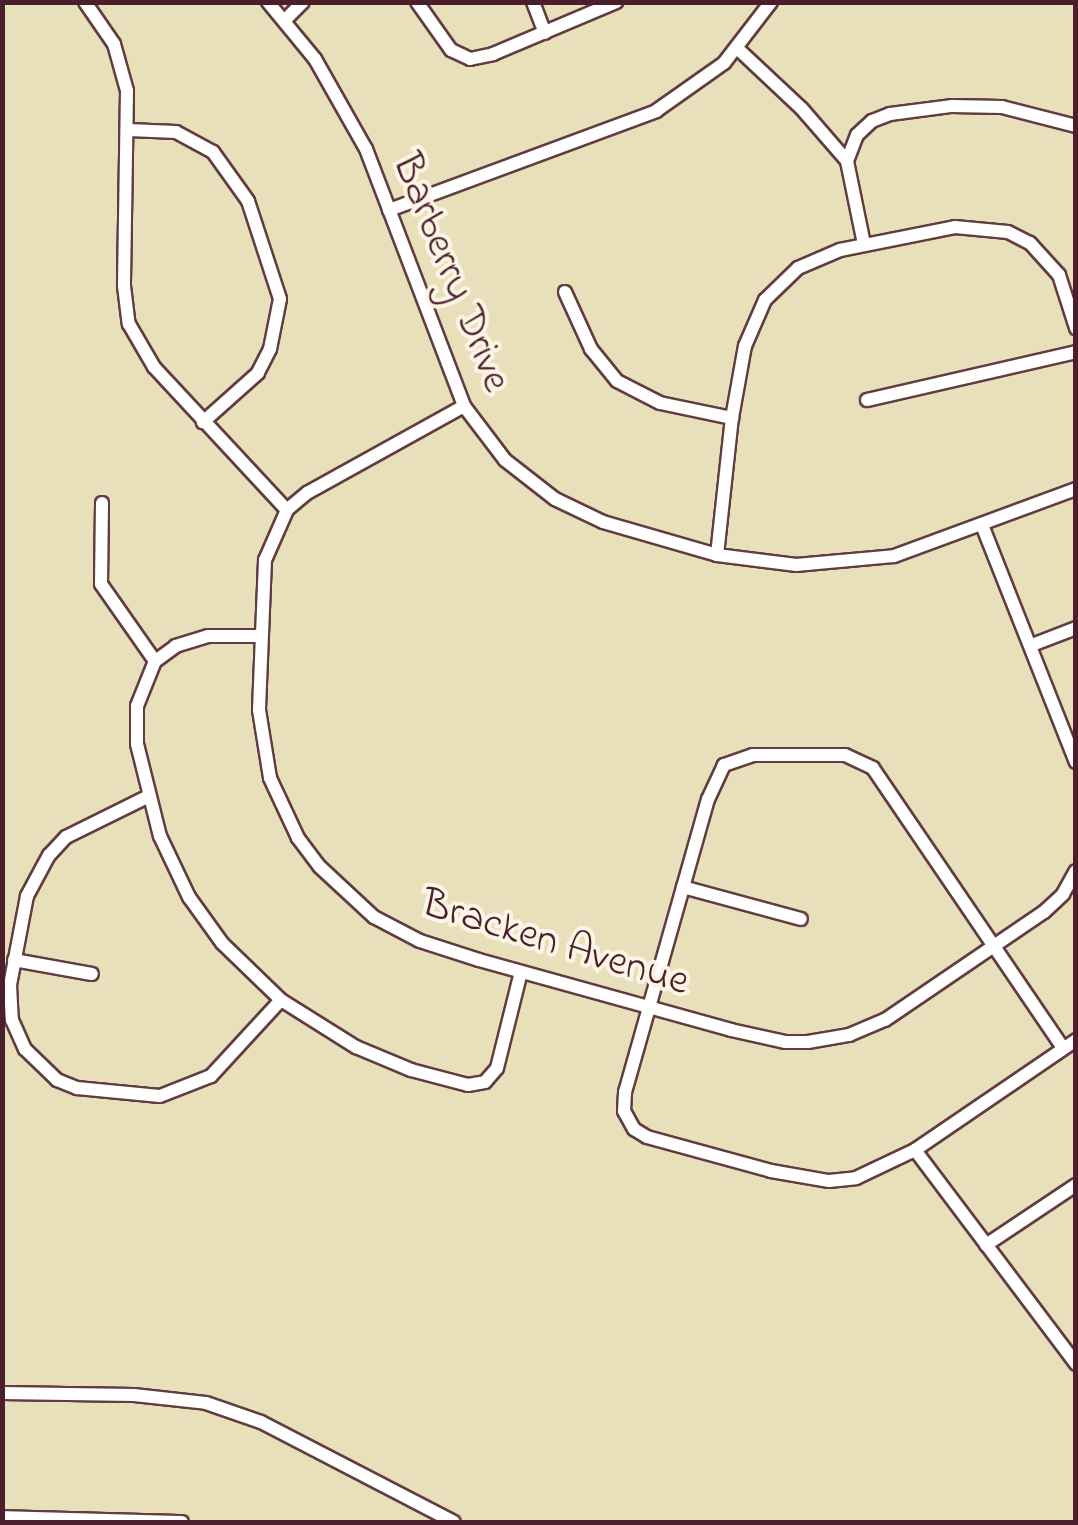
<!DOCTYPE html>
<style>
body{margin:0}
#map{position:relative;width:1078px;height:1525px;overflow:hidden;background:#e7e0bb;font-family:"Indie Flower",sans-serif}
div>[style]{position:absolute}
.roads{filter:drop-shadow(2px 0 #623c41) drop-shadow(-2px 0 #623c41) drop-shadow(0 2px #623c41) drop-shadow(0 -2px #623c41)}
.minor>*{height:12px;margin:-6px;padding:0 6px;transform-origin:6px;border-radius:6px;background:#fff}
span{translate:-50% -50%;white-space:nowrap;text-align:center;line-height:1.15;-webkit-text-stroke:8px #fcf5e5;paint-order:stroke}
.street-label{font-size:42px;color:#4a1f2b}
.frame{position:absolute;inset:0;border:5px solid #4a1f2b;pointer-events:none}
</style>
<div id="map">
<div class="roads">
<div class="minor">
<div style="left:85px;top:2px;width:51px;rotate:55.4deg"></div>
<div style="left:114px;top:44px;width:49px;rotate:74.5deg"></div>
<div style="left:127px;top:91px;width:195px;rotate:90.9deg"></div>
<div style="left:124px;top:286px;width:38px;rotate:83deg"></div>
<div style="left:129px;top:324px;width:50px;rotate:59.8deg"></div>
<div style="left:154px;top:367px;width:195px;rotate:47.1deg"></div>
<div style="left:268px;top:2px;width:74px;rotate:50.5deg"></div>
<div style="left:315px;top:59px;width:103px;rotate:60.5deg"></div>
<div style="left:366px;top:149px;width:275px;rotate:69.1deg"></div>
<div style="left:464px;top:406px;width:68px;rotate:52.8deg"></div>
<div style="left:505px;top:460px;width:63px;rotate:38deg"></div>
<div style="left:555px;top:499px;width:53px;rotate:25.6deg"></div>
<div style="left:603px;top:522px;width:119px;rotate:16.1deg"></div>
<div style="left:717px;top:555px;width:80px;rotate:7.2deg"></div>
<div style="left:796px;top:565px;width:98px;rotate:-5.2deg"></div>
<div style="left:894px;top:556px;width:194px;rotate:-20.2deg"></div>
<div style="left:417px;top:2px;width:59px;rotate:54.7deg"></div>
<div style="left:451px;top:50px;width:21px;rotate:25deg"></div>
<div style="left:470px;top:59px;width:24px;rotate:-12deg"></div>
<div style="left:493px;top:54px;width:134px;rotate:-22.9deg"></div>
<div style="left:533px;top:2px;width:33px;rotate:69deg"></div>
<div style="left:285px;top:20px;width:25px;rotate:-45deg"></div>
<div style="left:737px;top:48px;width:89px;rotate:43.2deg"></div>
<div style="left:802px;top:109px;width:69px;rotate:49.1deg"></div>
<div style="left:129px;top:130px;width:47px;rotate:2.4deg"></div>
<div style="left:176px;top:132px;width:42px;rotate:28.4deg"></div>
<div style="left:213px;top:152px;width:60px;rotate:54.5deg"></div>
<div style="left:248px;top:201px;width:103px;rotate:71.9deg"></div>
<div style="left:280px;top:299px;width:51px;rotate:101.3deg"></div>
<div style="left:270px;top:349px;width:27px;rotate:117deg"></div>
<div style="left:258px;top:373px;width:74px;rotate:138.3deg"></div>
<div style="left:389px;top:210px;width:285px;rotate:-20.3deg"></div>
<div style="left:656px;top:111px;width:83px;rotate:-35.2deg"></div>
<div style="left:724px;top:63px;width:77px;rotate:-52.4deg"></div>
<div style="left:864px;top:244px;width:85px;rotate:-101.6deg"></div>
<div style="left:847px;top:161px;width:28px;rotate:-69deg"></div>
<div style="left:857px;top:135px;width:21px;rotate:-43deg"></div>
<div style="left:872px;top:121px;width:19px;rotate:-21deg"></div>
<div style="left:890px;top:114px;width:63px;rotate:-7.4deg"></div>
<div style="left:952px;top:106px;width:50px;rotate:1.1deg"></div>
<div style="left:1002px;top:107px;width:76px;rotate:14.4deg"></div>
<div style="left:565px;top:292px;width:63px;rotate:65.5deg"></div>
<div style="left:591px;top:349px;width:41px;rotate:50.9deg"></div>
<div style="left:617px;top:381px;width:48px;rotate:27.1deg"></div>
<div style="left:660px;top:403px;width:74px;rotate:11.8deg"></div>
<div style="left:867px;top:400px;width:214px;rotate:-12.9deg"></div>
<div style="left:464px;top:406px;width:179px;rotate:151deg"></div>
<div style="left:307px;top:493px;width:26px;rotate:140deg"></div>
<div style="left:287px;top:510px;width:55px;rotate:113.7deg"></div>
<div style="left:265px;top:560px;width:150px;rotate:92.3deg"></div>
<div style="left:259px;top:710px;width:69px;rotate:80.8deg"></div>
<div style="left:270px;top:778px;width:66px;rotate:65deg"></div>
<div style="left:298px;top:838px;width:36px;rotate:53deg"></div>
<div style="left:320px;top:867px;width:74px;rotate:42.8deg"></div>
<div style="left:374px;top:917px;width:52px;rotate:27.6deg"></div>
<div style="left:420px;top:941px;width:62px;rotate:17.9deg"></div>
<div style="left:479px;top:960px;width:262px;rotate:15.5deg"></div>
<div style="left:731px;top:1030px;width:55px;rotate:12.5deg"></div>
<div style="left:785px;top:1042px;width:23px"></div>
<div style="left:808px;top:1042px;width:42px;rotate:-9.7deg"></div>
<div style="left:849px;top:1035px;width:39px;rotate:-23deg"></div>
<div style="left:885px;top:1020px;width:192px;rotate:-34.2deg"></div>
<div style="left:1044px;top:912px;width:26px;rotate:-43deg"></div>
<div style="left:1063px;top:894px;width:26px;rotate:-61deg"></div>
<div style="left:102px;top:503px;width:81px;rotate:90.7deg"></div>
<div style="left:101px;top:584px;width:94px;rotate:55deg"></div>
<div style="left:982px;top:525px;width:255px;rotate:68.4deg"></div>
<div style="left:717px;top:555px;width:138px;rotate:-83.8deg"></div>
<div style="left:732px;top:418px;width:73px;rotate:-79.8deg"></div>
<div style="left:745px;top:346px;width:50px;rotate:-66.5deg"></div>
<div style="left:765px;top:300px;width:46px;rotate:-44.1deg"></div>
<div style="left:798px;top:268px;width:46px;rotate:-23.2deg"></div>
<div style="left:840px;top:250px;width:117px;rotate:-11.3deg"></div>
<div style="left:955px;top:227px;width:53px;rotate:5.4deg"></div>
<div style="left:1008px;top:232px;width:25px;rotate:27deg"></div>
<div style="left:1030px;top:243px;width:43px;rotate:47.8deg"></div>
<div style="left:1059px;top:275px;width:56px;rotate:72.2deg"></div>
<div style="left:259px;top:636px;width:51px;rotate:180deg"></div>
<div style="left:208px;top:636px;width:34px;rotate:163deg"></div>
<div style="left:176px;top:646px;width:26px;rotate:144deg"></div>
<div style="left:155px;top:661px;width:48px;rotate:111.8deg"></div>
<div style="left:137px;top:706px;width:38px;rotate:90deg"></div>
<div style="left:137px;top:744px;width:95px;rotate:76deg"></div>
<div style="left:160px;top:836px;width:68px;rotate:64.6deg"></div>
<div style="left:189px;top:897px;width:57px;rotate:54.3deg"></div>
<div style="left:222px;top:943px;width:82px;rotate:44deg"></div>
<div style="left:281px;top:1000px;width:89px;rotate:32.1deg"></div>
<div style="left:356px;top:1047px;width:60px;rotate:22.7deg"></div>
<div style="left:411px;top:1070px;width:59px;rotate:14.7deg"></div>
<div style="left:468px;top:1085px;width:17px;rotate:-10deg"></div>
<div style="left:485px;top:1082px;width:18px;rotate:-49deg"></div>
<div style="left:497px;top:1068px;width:99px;rotate:-76deg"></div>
<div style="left:1032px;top:645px;width:47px;rotate:-21.1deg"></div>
<div style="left:147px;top:797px;width:90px;rotate:153.7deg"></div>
<div style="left:66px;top:837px;width:25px;rotate:133deg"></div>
<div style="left:49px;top:855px;width:47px;rotate:118.2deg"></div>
<div style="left:27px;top:896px;width:91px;rotate:100.8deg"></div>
<div style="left:10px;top:985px;width:35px;rotate:87deg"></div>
<div style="left:12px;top:1020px;width:32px;rotate:66deg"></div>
<div style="left:25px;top:1049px;width:45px;rotate:44.1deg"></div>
<div style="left:57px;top:1080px;width:22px;rotate:22deg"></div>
<div style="left:77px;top:1088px;width:83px;rotate:5.5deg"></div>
<div style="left:160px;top:1096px;width:55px;rotate:-21.4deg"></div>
<div style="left:211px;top:1076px;width:103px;rotate:-47.4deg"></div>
<div style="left:683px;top:887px;width:122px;rotate:15.2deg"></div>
<div style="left:14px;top:960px;width:79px;rotate:10.2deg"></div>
<div style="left:1063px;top:1048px;width:338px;rotate:-124.2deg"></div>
<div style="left:873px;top:768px;width:31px;rotate:-155deg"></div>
<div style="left:845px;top:755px;width:92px;rotate:180deg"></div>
<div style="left:753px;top:755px;width:31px;rotate:161deg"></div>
<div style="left:724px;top:765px;width:38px;rotate:115deg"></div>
<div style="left:708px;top:799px;width:305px;rotate:105.8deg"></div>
<div style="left:625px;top:1092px;width:19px;rotate:93deg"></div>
<div style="left:624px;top:1111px;width:21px;rotate:61deg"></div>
<div style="left:634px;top:1129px;width:15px;rotate:32deg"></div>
<div style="left:647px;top:1137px;width:129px;rotate:15.3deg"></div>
<div style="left:771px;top:1171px;width:59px;rotate:9.8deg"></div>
<div style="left:829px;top:1181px;width:27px;rotate:-6deg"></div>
<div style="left:856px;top:1178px;width:65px;rotate:-25.4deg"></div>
<div style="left:915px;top:1150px;width:195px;rotate:-34.3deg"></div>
<div style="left:915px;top:1150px;width:268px;rotate:53deg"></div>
<div style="left:986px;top:1245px;width:108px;rotate:-33.7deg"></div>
<div style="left:2px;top:1393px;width:132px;rotate:0.9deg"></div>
<div style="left:134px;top:1395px;width:72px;rotate:6.3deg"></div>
<div style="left:206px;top:1403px;width:58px;rotate:19.1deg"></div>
<div style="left:261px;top:1422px;width:217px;rotate:27.4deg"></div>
<div style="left:2px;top:1517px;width:180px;rotate:1.6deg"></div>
</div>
</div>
<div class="street-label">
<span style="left:450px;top:273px;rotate:68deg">Barberry Drive</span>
<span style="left:555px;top:944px;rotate:17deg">Bracken Avenue</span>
</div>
<div class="frame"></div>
</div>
